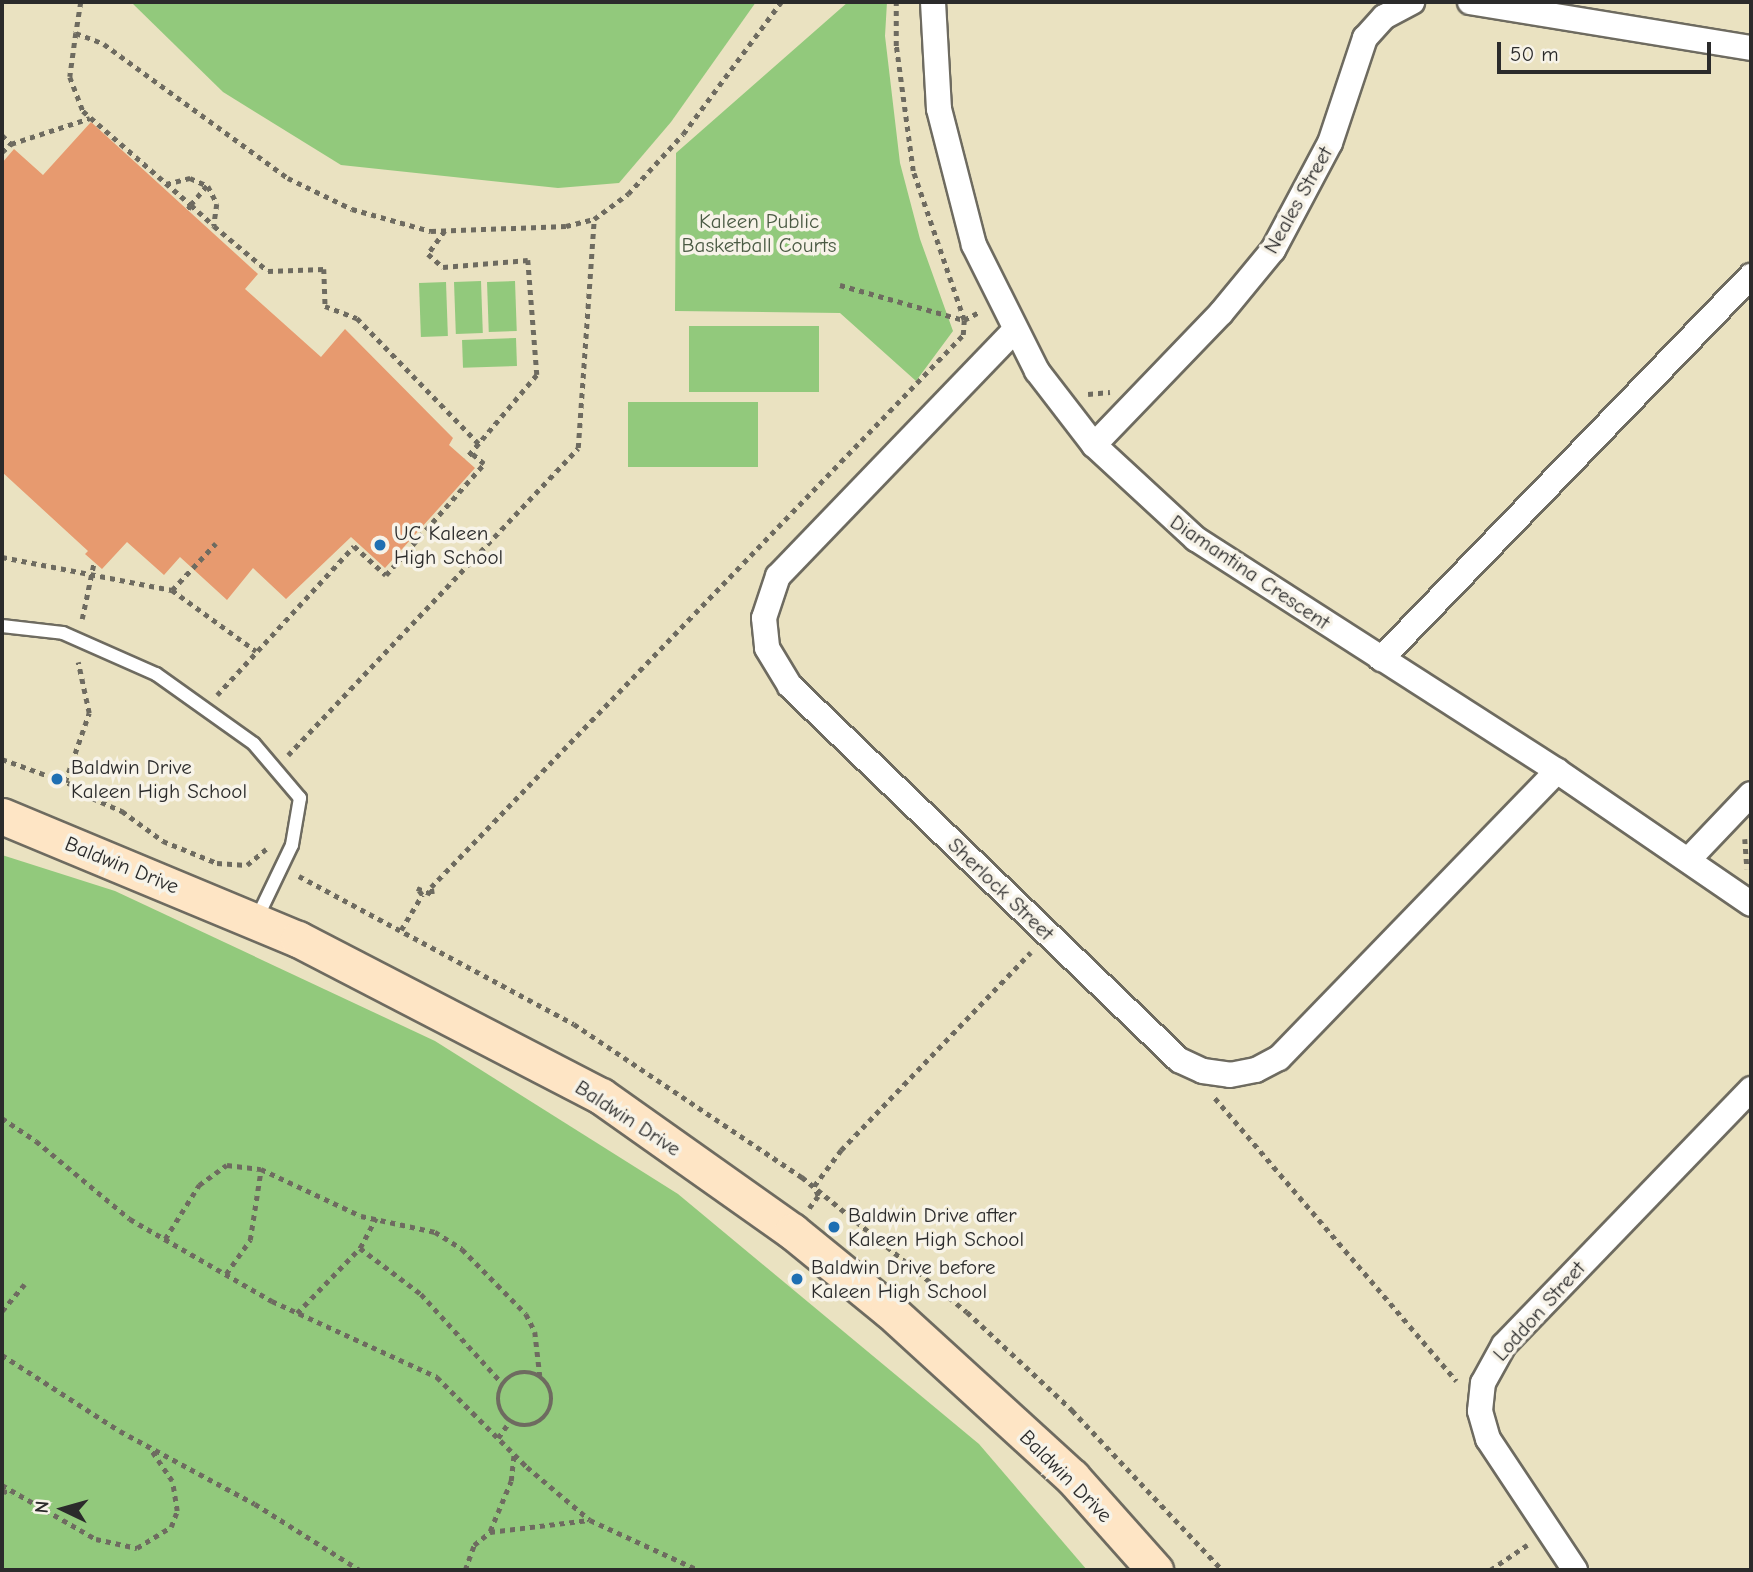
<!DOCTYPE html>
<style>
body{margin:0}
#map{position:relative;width:1753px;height:1572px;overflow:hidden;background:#eae2c1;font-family:"Comic Neue",sans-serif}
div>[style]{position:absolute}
.green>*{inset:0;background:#92c97c;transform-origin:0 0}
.building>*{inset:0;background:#e79a6f}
.path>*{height:4.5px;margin-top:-2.25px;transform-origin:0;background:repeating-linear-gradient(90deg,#6e6b60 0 5px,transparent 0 10px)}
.path>.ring{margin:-2.25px;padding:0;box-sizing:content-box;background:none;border:4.5px solid #6e6b60;border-radius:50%}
.roads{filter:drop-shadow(2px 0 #6e6b60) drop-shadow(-2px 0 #6e6b60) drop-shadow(0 2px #6e6b60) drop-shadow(0 -2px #6e6b60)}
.lane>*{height:12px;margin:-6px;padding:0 6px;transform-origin:6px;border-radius:6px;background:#fff}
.street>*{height:24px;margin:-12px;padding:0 12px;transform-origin:12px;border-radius:12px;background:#fff}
.secondary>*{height:35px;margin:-17.5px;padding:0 17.5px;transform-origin:17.5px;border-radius:17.5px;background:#fee5c5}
.dots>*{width:19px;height:19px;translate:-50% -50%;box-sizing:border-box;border:4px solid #f7f3e8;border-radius:50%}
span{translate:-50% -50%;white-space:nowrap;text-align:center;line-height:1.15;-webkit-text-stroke:7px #f7f3e8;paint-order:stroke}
.street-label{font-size:21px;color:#2b2b2b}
.park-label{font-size:21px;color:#4a5a43}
.poi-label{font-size:21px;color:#2b2b2b}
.left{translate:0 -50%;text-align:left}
.frame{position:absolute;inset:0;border:4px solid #2b2b2b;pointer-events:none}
.north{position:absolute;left:28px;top:1474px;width:70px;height:70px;-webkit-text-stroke:5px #f7f3e8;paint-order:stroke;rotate:275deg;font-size:19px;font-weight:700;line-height:28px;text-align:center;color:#2b2b2b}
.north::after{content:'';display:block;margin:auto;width:24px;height:32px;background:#2b2b2b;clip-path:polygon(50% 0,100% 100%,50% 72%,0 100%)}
.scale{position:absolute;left:1497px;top:42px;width:214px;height:32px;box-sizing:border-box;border:4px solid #2b2b2b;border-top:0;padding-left:9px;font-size:21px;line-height:24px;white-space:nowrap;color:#2b2b2b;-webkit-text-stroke:5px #f7f3e8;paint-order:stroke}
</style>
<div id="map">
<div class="green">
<div style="clip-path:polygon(131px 2px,756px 2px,671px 122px,619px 183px,558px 188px,341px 165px,223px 92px)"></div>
<div style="clip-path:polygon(848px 2px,887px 2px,885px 36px,900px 163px,920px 239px,953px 331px,916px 381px,840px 313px,675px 311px,676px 153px)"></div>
<div style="left:481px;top:281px;width:52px;height:27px;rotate:88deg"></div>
<div style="left:515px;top:281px;width:50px;height:28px;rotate:88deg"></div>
<div style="left:446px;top:282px;width:54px;height:27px;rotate:88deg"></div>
<div style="left:689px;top:326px;width:130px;height:66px"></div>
<div style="left:516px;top:338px;width:28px;height:54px;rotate:88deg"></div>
<div style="left:628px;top:402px;width:130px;height:65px"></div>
<div style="clip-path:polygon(2px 855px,115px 891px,435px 1041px,678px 1194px,979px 1444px,1087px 1570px,2px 1570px)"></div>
</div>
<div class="building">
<div style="clip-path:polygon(91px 122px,258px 274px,245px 289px,321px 357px,345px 329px,453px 438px,449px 445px,475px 468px,385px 568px,351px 537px,286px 599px,253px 568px,227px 600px,180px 557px,164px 575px,127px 542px,102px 569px,85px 554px,88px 551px,2px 472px,2px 163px,14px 149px,43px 175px)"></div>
</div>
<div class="path">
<div style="left:81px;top:2px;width:31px;rotate:99deg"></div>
<div style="left:76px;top:33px;width:30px;rotate:21deg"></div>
<div style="left:104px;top:44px;width:228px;rotate:36.1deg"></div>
<div style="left:288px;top:178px;width:71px;rotate:25.8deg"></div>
<div style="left:352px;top:209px;width:82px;rotate:15.6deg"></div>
<div style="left:431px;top:231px;width:135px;rotate:-2.1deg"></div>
<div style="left:566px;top:226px;width:29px;rotate:-14deg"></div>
<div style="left:594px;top:219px;width:42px;rotate:-36.3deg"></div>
<div style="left:628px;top:194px;width:81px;rotate:-47.5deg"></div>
<div style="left:683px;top:134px;width:164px;rotate:-53.4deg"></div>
<div style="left:76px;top:33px;width:44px;rotate:97.8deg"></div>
<div style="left:70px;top:77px;width:36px;rotate:69deg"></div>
<div style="left:83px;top:111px;width:143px;rotate:41deg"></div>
<div style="left:191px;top:205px;width:6px;rotate:121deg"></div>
<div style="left:2px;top:135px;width:13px;rotate:45deg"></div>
<div style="left:2px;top:152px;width:12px;rotate:-42deg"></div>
<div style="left:11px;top:144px;width:83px;rotate:-18.2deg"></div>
<div style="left:166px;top:184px;width:25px;rotate:-14deg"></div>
<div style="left:190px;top:178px;width:20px;rotate:24deg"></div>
<div style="left:208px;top:186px;width:20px;rotate:63deg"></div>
<div style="left:217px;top:204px;width:22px;rotate:98deg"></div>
<div style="left:214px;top:226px;width:70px;rotate:39.8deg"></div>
<div style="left:268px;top:271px;width:56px;rotate:-2deg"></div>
<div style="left:324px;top:269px;width:37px;rotate:88deg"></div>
<div style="left:325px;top:306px;width:34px;rotate:21deg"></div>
<div style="left:357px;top:318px;width:177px;rotate:45.9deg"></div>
<div style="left:207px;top:186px;width:25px;rotate:130deg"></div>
<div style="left:191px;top:205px;width:31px;rotate:42deg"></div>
<div style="left:445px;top:231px;width:29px;rotate:126deg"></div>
<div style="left:428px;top:254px;width:20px;rotate:41deg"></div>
<div style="left:443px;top:267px;width:85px;rotate:-4.7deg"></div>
<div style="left:528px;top:260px;width:115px;rotate:85.5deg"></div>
<div style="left:537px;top:375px;width:110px;rotate:130.2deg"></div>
<div style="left:840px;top:285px;width:129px;rotate:15.8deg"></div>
<div style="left:964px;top:320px;width:157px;rotate:-108.9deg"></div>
<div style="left:913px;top:171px;width:126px;rotate:-97.7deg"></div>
<div style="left:896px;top:46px;width:44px;rotate:-90deg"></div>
<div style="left:1088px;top:394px;width:22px;rotate:-5deg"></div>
<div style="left:2px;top:557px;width:173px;rotate:11deg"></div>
<div style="left:172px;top:590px;width:64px;rotate:-46.9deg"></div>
<div style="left:172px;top:590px;width:104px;rotate:36deg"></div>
<div style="left:82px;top:619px;width:58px;rotate:-78.1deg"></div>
<div style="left:217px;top:695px;width:202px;rotate:-47.4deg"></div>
<div style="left:354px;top:546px;width:43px;rotate:42.2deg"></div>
<div style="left:386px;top:575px;width:148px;rotate:-48.6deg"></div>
<div style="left:484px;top:464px;width:16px;rotate:-140deg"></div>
<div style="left:288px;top:755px;width:422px;rotate:-46.6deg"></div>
<div style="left:578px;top:448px;width:230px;rotate:-86deg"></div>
<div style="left:2px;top:759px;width:79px;rotate:20deg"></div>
<div style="left:76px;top:786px;width:11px;rotate:49deg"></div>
<div style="left:83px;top:794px;width:43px;rotate:23.6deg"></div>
<div style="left:122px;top:811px;width:51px;rotate:36.2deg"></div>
<div style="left:163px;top:841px;width:58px;rotate:22.2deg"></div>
<div style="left:217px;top:863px;width:30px;rotate:4deg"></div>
<div style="left:247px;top:865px;width:25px;rotate:-40deg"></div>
<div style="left:65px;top:782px;width:73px;rotate:-70.8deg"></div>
<div style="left:89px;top:713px;width:52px;rotate:-102.2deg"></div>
<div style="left:1745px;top:839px;width:30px;rotate:86deg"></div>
<div style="left:299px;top:876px;width:312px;rotate:28.3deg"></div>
<div style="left:574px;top:1024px;width:275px;rotate:33.9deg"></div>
<div style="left:802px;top:1177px;width:213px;rotate:39.3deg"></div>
<div style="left:967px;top:1312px;width:144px;rotate:43deg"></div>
<div style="left:1072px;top:1410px;width:219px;rotate:46.8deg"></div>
<div style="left:401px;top:930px;width:41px;rotate:-59deg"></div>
<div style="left:422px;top:895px;width:9px;rotate:-126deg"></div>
<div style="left:417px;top:888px;width:16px;rotate:22deg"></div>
<div style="left:432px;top:894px;width:7px;rotate:-98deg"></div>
<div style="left:431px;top:887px;width:767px;rotate:-46.06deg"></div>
<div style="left:963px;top:335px;width:15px;rotate:-86deg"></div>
<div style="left:964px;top:320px;width:17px;rotate:-28deg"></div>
<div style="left:1215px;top:1098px;width:372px;rotate:49.5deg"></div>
<div style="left:2px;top:1118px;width:41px;rotate:34.1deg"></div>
<div style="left:36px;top:1141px;width:122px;rotate:39.7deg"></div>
<div style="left:130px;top:1219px;width:164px;rotate:30deg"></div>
<div style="left:272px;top:1301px;width:182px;rotate:24.7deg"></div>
<div style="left:437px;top:1377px;width:127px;rotate:45deg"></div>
<div style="left:527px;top:1467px;width:82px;rotate:40.1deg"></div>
<div style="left:590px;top:1520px;width:119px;rotate:24.8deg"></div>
<div style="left:809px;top:1208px;width:15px;rotate:-53deg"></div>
<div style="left:818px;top:1196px;width:11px;rotate:-112deg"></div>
<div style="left:814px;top:1186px;width:45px;rotate:-53.1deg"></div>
<div style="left:841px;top:1150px;width:274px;rotate:-46.2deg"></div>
<div style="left:165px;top:1239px;width:64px;rotate:-57.8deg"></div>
<div style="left:199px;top:1185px;width:34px;rotate:-36deg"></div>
<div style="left:227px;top:1165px;width:34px;rotate:7deg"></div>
<div style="left:261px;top:1169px;width:110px;rotate:25.2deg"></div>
<div style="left:361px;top:1216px;width:76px;rotate:12.2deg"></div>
<div style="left:435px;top:1232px;width:32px;rotate:32deg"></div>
<div style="left:462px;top:1249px;width:91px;rotate:45.4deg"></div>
<div style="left:526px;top:1314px;width:20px;rotate:63deg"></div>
<div style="left:535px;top:1332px;width:44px;rotate:83.5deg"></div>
<div style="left:360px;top:1248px;width:76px;rotate:37deg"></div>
<div style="left:421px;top:1294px;width:120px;rotate:47.7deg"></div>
<div style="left:226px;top:1274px;width:42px;rotate:-54.8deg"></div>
<div style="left:250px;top:1240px;width:72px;rotate:-81.2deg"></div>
<div style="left:2px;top:1311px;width:35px;rotate:-50deg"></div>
<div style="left:297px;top:1313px;width:91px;rotate:-45.9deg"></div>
<div style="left:360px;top:1248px;width:34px;rotate:-62deg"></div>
<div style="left:2px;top:1355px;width:140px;rotate:32.8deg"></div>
<div style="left:120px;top:1431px;width:153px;rotate:28.4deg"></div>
<div style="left:255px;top:1504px;width:124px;rotate:32.2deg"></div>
<div class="ring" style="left:498px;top:1372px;width:49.5px;height:49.5px"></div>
<div style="left:498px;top:1438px;width:21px;rotate:-55deg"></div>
<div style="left:2px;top:1485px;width:108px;rotate:29.9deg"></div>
<div style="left:96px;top:1539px;width:42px;rotate:12.4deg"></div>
<div style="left:137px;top:1548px;width:40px;rotate:-32deg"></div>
<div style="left:171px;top:1527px;width:17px;rotate:-69deg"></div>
<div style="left:177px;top:1511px;width:30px;rotate:-99deg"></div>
<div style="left:172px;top:1481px;width:42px;rotate:-124.4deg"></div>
<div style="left:2px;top:1491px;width:10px;rotate:11deg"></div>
<div style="left:490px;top:1531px;width:54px;rotate:-67.2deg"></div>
<div style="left:511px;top:1481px;width:27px;rotate:-84deg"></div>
<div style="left:465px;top:1570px;width:27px;rotate:-70deg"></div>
<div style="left:474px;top:1545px;width:21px;rotate:-39deg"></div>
<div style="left:490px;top:1532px;width:100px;rotate:-6.9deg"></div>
<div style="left:1490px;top:1570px;width:45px;rotate:-34deg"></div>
</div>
<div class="roads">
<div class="lane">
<div style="left:2px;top:626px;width:61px;rotate:6.5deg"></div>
<div style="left:63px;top:633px;width:102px;rotate:23.8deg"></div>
<div style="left:156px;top:674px;width:120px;rotate:35.5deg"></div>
<div style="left:254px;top:744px;width:71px;rotate:49.6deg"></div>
<div style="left:300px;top:798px;width:48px;rotate:99.7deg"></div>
<div style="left:292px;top:845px;width:83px;rotate:115.6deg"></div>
</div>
<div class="street">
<div style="left:933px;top:2px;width:107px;rotate:86.8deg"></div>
<div style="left:939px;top:109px;width:140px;rotate:75.6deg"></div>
<div style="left:974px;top:245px;width:141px;rotate:63.4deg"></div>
<div style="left:1037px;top:371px;width:93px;rotate:52.4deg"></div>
<div style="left:1094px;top:445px;width:139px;rotate:42.7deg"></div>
<div style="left:1196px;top:539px;width:429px;rotate:32.7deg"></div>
<div style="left:1557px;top:771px;width:235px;rotate:34.4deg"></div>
<div style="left:1470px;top:2px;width:285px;rotate:9.3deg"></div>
<div style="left:1014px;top:331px;width:340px;rotate:133.9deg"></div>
<div style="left:778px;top:576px;width:44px;rotate:108.4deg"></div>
<div style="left:764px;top:618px;width:30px;rotate:84deg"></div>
<div style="left:767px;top:648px;width:44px;rotate:58.8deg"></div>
<div style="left:790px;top:686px;width:540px;rotate:43.87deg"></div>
<div style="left:1179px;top:1060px;width:26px;rotate:25deg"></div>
<div style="left:1203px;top:1071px;width:27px;rotate:8deg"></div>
<div style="left:1230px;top:1075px;width:26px;rotate:-11deg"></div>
<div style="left:1256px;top:1070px;width:26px;rotate:-28deg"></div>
<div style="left:1279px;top:1058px;width:400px;rotate:-45.9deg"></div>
<div style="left:1094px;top:445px;width:183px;rotate:-46.1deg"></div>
<div style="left:1221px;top:313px;width:82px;rotate:-50.5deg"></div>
<div style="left:1273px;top:250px;width:121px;rotate:-62deg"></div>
<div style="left:1330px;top:143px;width:111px;rotate:-71.6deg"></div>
<div style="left:1365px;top:38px;width:28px;rotate:-48deg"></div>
<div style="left:1384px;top:17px;width:32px;rotate:-28deg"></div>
<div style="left:1381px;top:659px;width:533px;rotate:-45.99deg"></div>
<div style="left:1690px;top:858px;width:88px;rotate:-46.4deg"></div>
<div style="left:1575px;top:1570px;width:157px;rotate:-123.6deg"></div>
<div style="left:1488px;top:1439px;width:29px;rotate:-106deg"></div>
<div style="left:1480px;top:1411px;width:28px;rotate:-84deg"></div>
<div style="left:1483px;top:1383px;width:43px;rotate:-61.1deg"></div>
<div style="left:1504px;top:1345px;width:356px;rotate:-46deg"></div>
</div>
<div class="secondary">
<div style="left:2px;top:816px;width:321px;rotate:22.6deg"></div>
<div style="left:298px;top:939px;width:341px;rotate:27.4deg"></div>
<div style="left:601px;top:1096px;width:234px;rotate:35.3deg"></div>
<div style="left:792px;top:1231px;width:125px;rotate:39.2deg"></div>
<div style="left:889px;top:1310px;width:248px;rotate:42.4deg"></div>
<div style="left:1072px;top:1477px;width:125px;rotate:48.3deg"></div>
</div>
</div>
<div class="dots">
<div style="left:380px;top:545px;background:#1f6fb2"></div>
<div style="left:57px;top:779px;background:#1f6fb2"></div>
<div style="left:834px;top:1227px;background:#1f6fb2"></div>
<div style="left:797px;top:1279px;background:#1f6fb2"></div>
</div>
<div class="street-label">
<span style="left:1298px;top:200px;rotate:-61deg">Neales Street</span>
<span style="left:1250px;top:572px;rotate:34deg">Diamantina Crescent</span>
<span style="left:122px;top:865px;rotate:22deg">Baldwin Drive</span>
<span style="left:1001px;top:889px;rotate:44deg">Sherlock Street</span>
<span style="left:628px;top:1118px;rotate:33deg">Baldwin Drive</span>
<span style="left:1539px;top:1311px;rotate:-48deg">Loddon Street</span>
<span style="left:1066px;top:1476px;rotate:45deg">Baldwin Drive</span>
</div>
<div class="park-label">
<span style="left:759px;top:233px">Kaleen Public<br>Basketball Courts</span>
</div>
<div class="poi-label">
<span class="left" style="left:394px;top:545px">UC Kaleen<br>High School</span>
<span class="left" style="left:71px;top:779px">Baldwin Drive<br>Kaleen High School</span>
<span class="left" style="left:848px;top:1227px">Baldwin Drive after<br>Kaleen High School</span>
<span class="left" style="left:811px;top:1279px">Baldwin Drive before<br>Kaleen High School</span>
</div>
<div class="frame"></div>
<div class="north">N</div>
<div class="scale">50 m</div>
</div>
